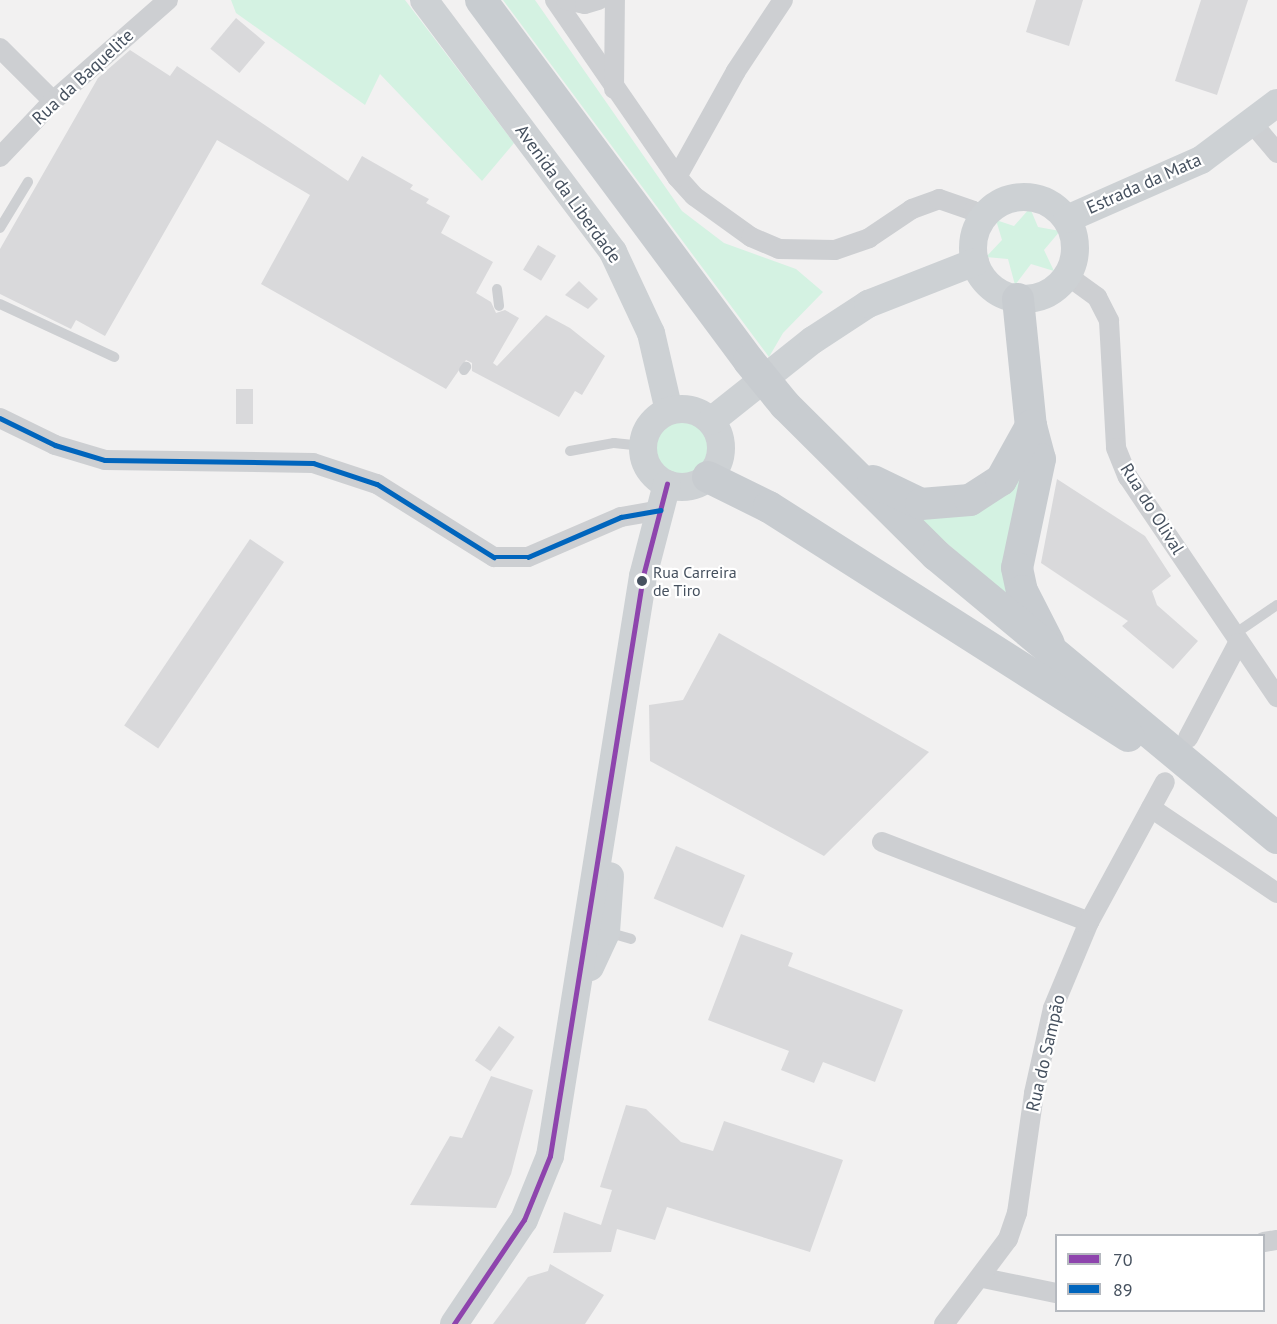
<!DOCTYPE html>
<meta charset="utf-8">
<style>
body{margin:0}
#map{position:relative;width:1277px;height:1324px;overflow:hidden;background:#f2f1f1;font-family:"PT Sans",sans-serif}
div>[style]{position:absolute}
.green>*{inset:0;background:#d4f2e2}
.round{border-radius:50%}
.building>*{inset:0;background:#d9d9db;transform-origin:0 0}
.lane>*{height:10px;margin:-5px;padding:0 5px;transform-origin:5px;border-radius:5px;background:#cdcfd2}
.street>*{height:20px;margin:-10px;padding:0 10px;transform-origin:10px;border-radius:10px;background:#cdcfd2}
.secondary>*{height:28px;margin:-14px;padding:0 14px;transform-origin:14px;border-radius:14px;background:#cdd1d4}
.secondary>.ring{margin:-14px;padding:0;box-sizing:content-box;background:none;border:28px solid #cdd1d4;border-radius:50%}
.primary>*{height:32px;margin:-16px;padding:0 16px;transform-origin:16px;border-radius:16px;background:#c8ccd0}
.primary-bridge>*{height:32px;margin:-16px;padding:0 16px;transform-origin:16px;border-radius:16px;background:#c8ccd0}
.bus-1>*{height:4.5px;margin:-2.25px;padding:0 2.25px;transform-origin:2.25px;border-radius:2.25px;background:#8e44ad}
.bus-2>*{height:4.5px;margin:-2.25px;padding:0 2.25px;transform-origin:2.25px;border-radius:2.25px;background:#0065bd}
.dots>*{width:16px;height:16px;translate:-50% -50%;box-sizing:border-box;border:3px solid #fff;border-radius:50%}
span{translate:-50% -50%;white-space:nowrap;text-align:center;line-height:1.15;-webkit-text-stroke:4.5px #fff;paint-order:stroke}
.bus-label{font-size:16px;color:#46515f}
.left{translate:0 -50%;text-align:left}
.street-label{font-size:18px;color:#46515f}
.legend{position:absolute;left:1055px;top:1234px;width:210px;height:78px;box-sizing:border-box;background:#fff;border:2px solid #b5b9bf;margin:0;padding:8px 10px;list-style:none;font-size:18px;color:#46515f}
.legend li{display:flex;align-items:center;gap:12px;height:30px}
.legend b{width:30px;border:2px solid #b5b9bf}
</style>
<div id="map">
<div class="green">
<div style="clip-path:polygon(231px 0,405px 0,514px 143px,482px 181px,380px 74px,365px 105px,236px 13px)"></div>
<div style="clip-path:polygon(503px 0,535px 0,682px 211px,724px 243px,796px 269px,823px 292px,783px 333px,769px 357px)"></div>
<div style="clip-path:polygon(1030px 208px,1038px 227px,1060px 231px,1044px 250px,1054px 271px,1031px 264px,1015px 285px,1008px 259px,986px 257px,1002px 240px,996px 220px,1014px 226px)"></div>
<div class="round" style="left:655px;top:420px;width:54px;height:54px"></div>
<div style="clip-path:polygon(1024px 464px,1008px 597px,916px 516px)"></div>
</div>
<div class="building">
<div style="clip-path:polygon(1036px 0,1083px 0,1069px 46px,1026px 32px)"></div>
<div style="clip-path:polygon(1201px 0,1248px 0,1217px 95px,1175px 81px)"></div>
<div style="left:236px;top:18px;width:38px;height:40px;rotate:40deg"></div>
<div style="clip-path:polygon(130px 50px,170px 76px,177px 66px,348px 181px,362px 156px,413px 185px,410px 189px,429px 199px,426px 203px,450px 216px,441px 233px,493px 262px,476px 293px,491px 302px,496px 313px,505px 310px,519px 318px,493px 363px,497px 366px,546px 315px,570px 328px,605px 356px,582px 395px,575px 391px,559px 417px,472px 371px,472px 363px,466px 360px,446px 389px,261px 284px,310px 195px,217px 140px,105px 336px,76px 320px,71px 329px,0 294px,0 249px,98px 78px)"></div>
<div style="left:538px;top:245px;width:21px;height:29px;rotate:31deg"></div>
<div style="clip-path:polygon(579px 281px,598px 299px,588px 309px,565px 295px)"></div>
<div style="left:236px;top:389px;width:17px;height:35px"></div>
<div style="clip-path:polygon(1057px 479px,1145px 536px,1171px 576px,1152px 591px,1157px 605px,1198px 641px,1173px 669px,1122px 626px,1128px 621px,1041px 563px)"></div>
<div style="left:250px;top:539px;width:41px;height:225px;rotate:34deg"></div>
<div style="clip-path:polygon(719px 633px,929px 752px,824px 856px,650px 761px,649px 705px,683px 700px)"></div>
<div style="left:676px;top:846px;width:75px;height:57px;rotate:23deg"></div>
<div style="clip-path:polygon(741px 934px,793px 953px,788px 966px,903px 1010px,875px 1082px,823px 1062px,814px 1083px,781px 1070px,789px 1051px,708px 1020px)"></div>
<div style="left:499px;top:1026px;width:19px;height:42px;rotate:35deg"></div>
<div style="clip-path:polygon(491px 1076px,533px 1090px,511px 1174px,496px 1208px,410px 1205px,450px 1136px,462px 1138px)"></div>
<div style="clip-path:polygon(626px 1105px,646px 1109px,681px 1142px,713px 1151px,724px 1121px,843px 1160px,810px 1252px,667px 1207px,655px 1240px,617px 1229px,611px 1252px,553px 1253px,564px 1212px,601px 1225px,612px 1190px,600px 1187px)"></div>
<div style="clip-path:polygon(550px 1264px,604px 1295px,585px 1324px,493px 1324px,528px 1277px,548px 1271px)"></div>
</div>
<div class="lane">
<div style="left:0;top:228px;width:54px;rotate:-58.7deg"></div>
<div style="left:497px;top:289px;width:17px;rotate:83deg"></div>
<div style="left:0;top:304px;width:126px;rotate:24.9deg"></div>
<div style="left:464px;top:370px;width:4px;rotate:-56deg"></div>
<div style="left:570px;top:451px;width:45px;rotate:-10.3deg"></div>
<div style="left:614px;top:443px;width:29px;rotate:6deg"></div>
<div style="left:1233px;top:635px;width:53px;rotate:-34.3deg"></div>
<div style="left:607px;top:932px;width:25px;rotate:16deg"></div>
</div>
<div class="street">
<div style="left:555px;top:0;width:215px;rotate:55.4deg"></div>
<div style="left:677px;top:177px;width:25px;rotate:48deg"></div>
<div style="left:694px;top:196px;width:70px;rotate:35.7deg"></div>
<div style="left:751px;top:237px;width:30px;rotate:23deg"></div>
<div style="left:779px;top:249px;width:56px;rotate:1deg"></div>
<div style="left:835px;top:250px;width:36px;rotate:-19deg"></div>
<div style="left:869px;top:238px;width:52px;rotate:-34deg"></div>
<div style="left:912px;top:209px;width:29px;rotate:-20deg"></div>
<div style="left:939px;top:199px;width:36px;rotate:19deg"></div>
<div style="left:973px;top:211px;width:13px;rotate:63deg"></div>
<div style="left:566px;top:0;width:19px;rotate:12deg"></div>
<div style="left:585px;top:4px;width:14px;rotate:-17deg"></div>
<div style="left:0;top:48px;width:75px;rotate:45deg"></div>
<div style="left:614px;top:89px;width:89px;rotate:-89.4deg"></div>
<div style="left:1253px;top:124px;width:38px;rotate:50deg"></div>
<div style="left:0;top:157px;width:77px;rotate:-46.6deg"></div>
<div style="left:53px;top:101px;width:153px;rotate:-41.3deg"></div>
<div style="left:677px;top:177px;width:121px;rotate:-60.9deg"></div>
<div style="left:736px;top:71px;width:85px;rotate:-56.5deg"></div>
<div style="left:1068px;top:276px;width:36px;rotate:36deg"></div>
<div style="left:1097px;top:297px;width:27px;rotate:63deg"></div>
<div style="left:1109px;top:321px;width:127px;rotate:86.8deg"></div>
<div style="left:1116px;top:448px;width:31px;rotate:68deg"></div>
<div style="left:1128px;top:477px;width:266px;rotate:55.9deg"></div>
<div style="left:0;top:418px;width:61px;rotate:26.1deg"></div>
<div style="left:55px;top:445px;width:52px;rotate:16.7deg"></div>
<div style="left:105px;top:460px;width:208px;rotate:0.8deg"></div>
<div style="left:313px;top:463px;width:67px;rotate:18.2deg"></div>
<div style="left:377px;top:484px;width:138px;rotate:32deg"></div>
<div style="left:494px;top:557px;width:34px"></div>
<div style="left:528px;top:557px;width:101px;rotate:-23.3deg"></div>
<div style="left:621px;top:517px;width:40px;rotate:-10deg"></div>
<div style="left:1188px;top:738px;width:107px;rotate:-62.2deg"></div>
<div style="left:1151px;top:808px;width:152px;rotate:34deg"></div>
<div style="left:882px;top:842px;width:222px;rotate:21.1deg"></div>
<div style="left:1264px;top:1242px;width:13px;rotate:-9deg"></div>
<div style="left:983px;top:1278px;width:75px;rotate:11.6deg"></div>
<div style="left:944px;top:1324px;width:106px;rotate:-53deg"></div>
<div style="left:1008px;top:1239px;width:28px;rotate:-71deg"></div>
<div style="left:1017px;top:1213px;width:121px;rotate:-81.9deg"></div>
<div style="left:1034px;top:1093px;width:87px;rotate:-77.4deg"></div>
<div style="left:1053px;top:1008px;width:93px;rotate:-67.3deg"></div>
<div style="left:1089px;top:922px;width:159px;rotate:-61.5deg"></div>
</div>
<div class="secondary">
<div style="left:424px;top:0;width:315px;rotate:53.1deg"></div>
<div style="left:613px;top:252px;width:89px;rotate:64.9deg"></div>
<div style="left:651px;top:333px;width:80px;rotate:77deg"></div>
<div class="ring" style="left:973px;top:197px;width:74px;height:74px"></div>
<div style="left:1067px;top:219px;width:146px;rotate:-23.8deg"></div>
<div style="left:1201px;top:160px;width:95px;rotate:-36.9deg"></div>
<div class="ring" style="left:643px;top:409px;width:50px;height:50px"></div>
<div style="left:711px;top:421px;width:130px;rotate:-38.5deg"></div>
<div style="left:813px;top:340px;width:66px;rotate:-33.2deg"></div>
<div style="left:868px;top:304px;width:115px;rotate:-21.4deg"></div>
<div style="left:590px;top:967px;width:38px;rotate:-65deg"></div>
<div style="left:606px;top:932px;width:56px;rotate:-85.9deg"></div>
<div style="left:454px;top:1324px;width:125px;rotate:-56.1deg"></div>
<div style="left:524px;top:1220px;width:69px;rotate:-67.9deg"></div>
<div style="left:550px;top:1156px;width:587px;rotate:-80.89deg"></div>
<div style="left:643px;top:576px;width:95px;rotate:-75.4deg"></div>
</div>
<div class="primary">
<div style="left:481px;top:0;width:450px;rotate:53.4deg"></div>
<div style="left:1018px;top:299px;width:128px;rotate:84.2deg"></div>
<div style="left:1031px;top:426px;width:34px;rotate:75deg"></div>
<div style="left:1040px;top:459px;width:111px;rotate:101.9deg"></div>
<div style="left:1017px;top:568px;width:24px;rotate:78deg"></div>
<div style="left:1022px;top:591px;width:59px;rotate:63deg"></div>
<div style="left:785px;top:405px;width:213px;rotate:44.8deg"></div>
<div style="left:936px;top:555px;width:443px;rotate:39.7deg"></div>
<div style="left:708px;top:477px;width:68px;rotate:26.2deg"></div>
<div style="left:769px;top:507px;width:426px;rotate:32.5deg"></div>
<div style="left:873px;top:481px;width:53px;rotate:25.6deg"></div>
<div style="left:921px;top:504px;width:49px;rotate:-4.7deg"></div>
<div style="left:970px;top:500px;width:37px;rotate:-33deg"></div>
<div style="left:1001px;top:480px;width:62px;rotate:-60.9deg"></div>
</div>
<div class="primary-bridge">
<div style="left:749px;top:361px;width:57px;rotate:50.7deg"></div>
</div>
<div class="bus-1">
<div style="left:454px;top:1324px;width:125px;rotate:-56.1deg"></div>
<div style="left:524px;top:1220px;width:69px;rotate:-67.9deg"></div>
<div style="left:550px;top:1156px;width:587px;rotate:-80.89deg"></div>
<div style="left:643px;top:576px;width:95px;rotate:-75.4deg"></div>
</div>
<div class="bus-2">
<div style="left:0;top:418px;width:61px;rotate:26.1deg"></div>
<div style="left:55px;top:445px;width:52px;rotate:16.7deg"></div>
<div style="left:105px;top:460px;width:208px;rotate:0.8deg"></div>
<div style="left:313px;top:463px;width:67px;rotate:18.2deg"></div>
<div style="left:377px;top:484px;width:138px;rotate:32deg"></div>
<div style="left:494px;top:557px;width:34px"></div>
<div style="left:528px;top:557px;width:101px;rotate:-23.3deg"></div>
<div style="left:621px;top:517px;width:40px;rotate:-10deg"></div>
</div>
<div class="dots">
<div style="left:642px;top:581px;background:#46515f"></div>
</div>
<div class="bus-label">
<span class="left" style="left:653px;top:581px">Rua Carreira<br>de Tiro</span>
</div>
<div class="street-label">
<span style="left:83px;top:77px;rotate:-43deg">Rua da Baquelite</span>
<span style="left:1144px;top:184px;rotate:-24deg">Estrada da Mata</span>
<span style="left:568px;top:194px;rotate:54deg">Avenida da Liberdade</span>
<span style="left:1152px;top:509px;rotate:58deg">Rua do Olival</span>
<span style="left:1046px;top:1053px;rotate:-77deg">Rua do Sampão</span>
</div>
<ul class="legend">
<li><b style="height:8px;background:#8e44ad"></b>70</li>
<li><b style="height:8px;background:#0065bd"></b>89</li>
</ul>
</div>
